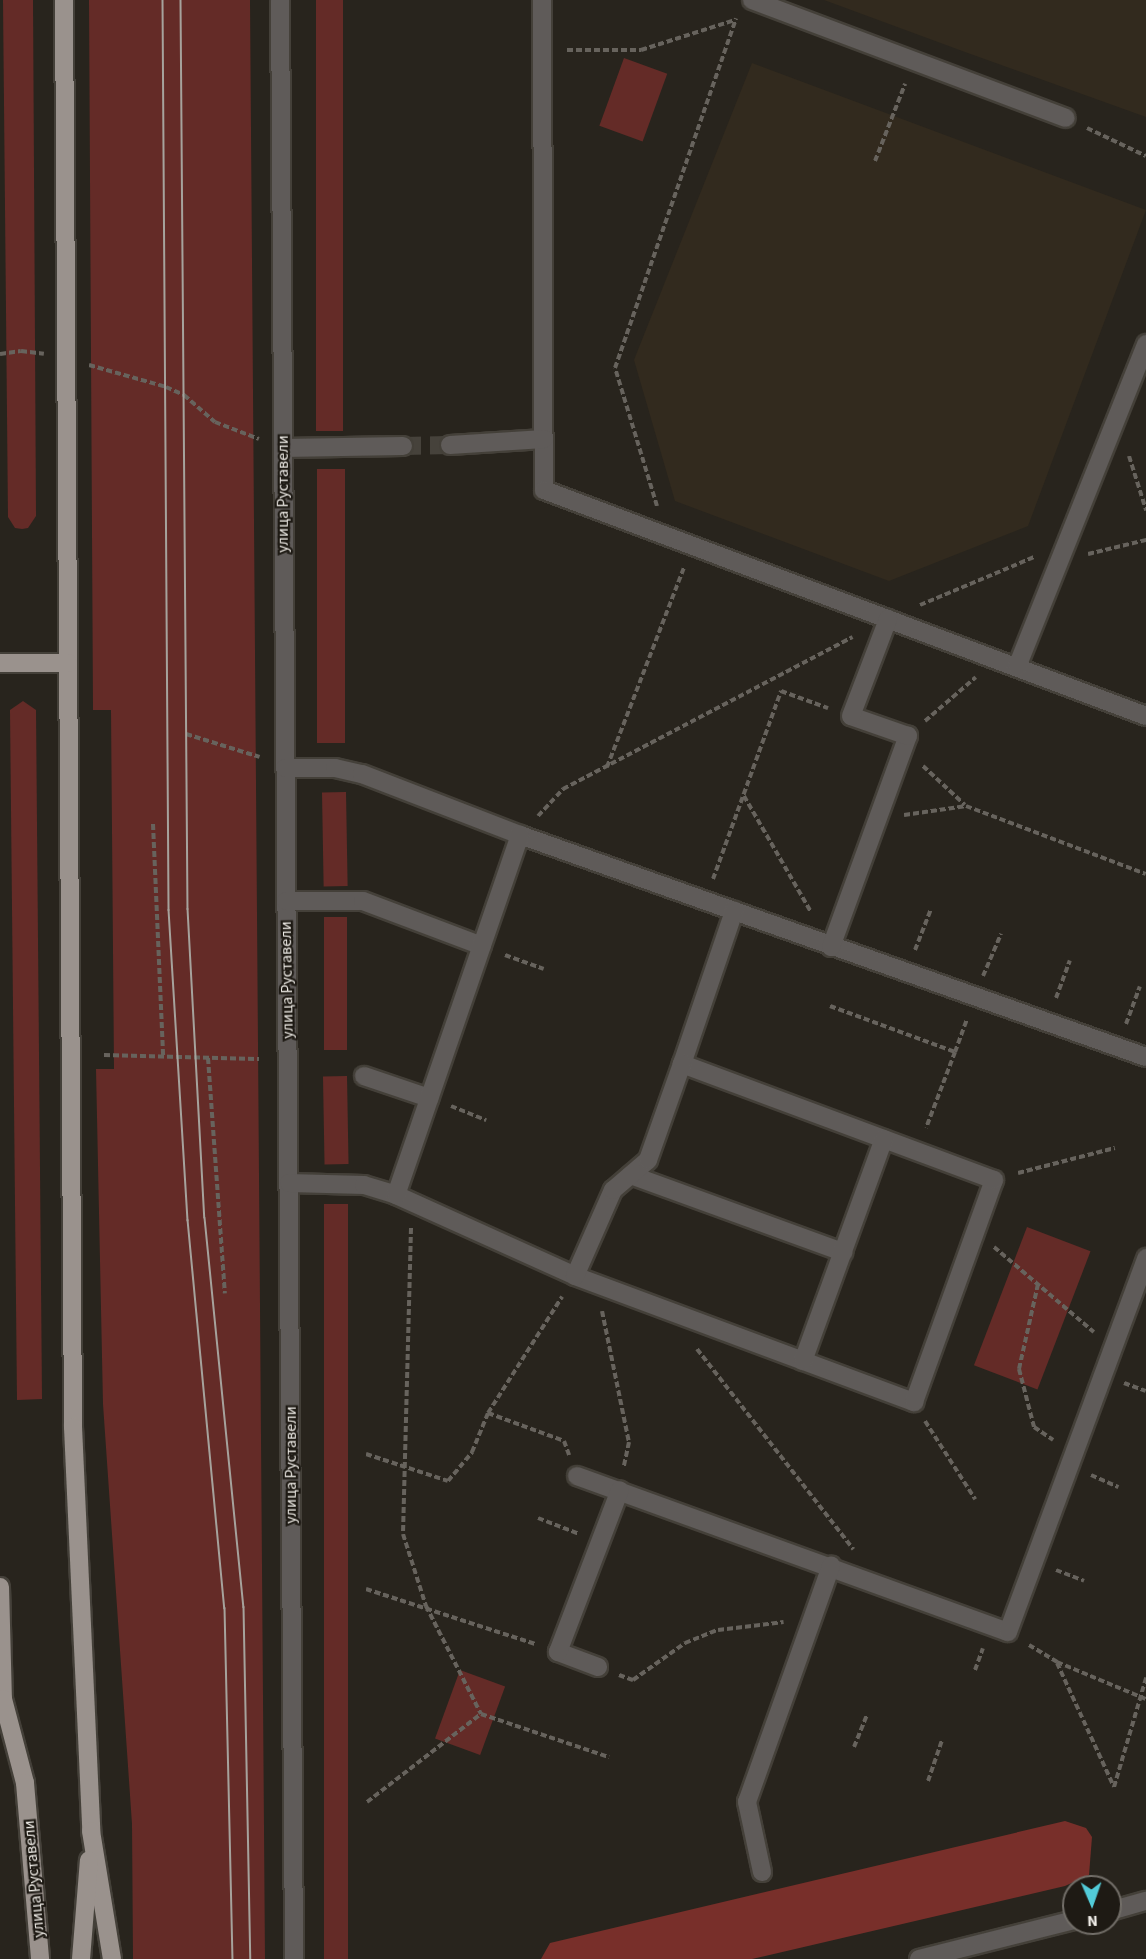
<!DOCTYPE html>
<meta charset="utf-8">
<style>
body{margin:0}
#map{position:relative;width:1146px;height:1959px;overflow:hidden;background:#28241d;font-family:"Source Sans 3",sans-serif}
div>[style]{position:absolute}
.built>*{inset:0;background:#322a1e}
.green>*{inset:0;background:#642b27;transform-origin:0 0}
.forest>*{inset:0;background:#782f2a}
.minor-tunnel>*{height:18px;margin-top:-9px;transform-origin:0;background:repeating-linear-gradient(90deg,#46423b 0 18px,transparent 0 27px)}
.path>*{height:4px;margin-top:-2px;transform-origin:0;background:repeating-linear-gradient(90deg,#67635d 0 6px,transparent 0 9px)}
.roads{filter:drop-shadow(2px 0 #444039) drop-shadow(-2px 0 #444039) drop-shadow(0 2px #444039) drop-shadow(0 -2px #444039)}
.minor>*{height:18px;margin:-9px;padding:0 9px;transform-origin:9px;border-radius:9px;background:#5f5b59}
.major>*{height:18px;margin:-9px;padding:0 9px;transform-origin:9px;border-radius:9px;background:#9a928d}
.tram>*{height:1.5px;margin:-0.75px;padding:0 0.75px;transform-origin:0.75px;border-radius:0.75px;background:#a6a29c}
span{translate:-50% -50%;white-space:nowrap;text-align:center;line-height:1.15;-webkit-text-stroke:4.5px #1e1a14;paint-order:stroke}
.street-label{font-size:16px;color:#efece7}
.north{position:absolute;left:1062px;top:1875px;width:60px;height:60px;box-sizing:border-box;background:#1e1a14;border:2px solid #726e68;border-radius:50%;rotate:178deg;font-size:16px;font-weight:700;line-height:24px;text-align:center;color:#efece7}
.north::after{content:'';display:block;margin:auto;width:21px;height:27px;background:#52cbd8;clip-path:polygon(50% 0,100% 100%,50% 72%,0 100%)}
</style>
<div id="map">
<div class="built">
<div style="clip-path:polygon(824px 0,1146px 0,1146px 117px,965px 52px)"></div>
<div style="clip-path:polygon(752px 63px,1146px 210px,1028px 526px,889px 581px,675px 501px,634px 360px)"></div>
</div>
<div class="green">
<div style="clip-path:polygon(3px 0,33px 0,36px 516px,28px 528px,22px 529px,15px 528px,8px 517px)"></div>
<div style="clip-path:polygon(89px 0,250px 0,265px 1959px,133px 1959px,132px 1824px,103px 1404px,96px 1069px,114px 1069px,111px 710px,93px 710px)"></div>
<div style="left:316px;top:0;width:27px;height:431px"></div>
<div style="left:624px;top:58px;width:46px;height:72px;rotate:20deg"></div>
<div style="left:317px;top:469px;width:28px;height:274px"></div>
<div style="clip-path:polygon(23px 701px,36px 710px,42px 1399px,17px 1400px,10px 710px)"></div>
<div style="left:346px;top:792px;width:94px;height:24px;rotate:89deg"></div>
<div style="left:324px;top:917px;width:23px;height:133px"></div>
<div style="left:347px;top:1076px;width:88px;height:24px;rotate:89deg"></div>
<div style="left:324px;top:1204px;width:24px;height:755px"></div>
<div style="left:1027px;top:1227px;width:68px;height:148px;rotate:21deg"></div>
<div style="left:460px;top:1670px;width:48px;height:73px;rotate:20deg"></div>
</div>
<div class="forest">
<div style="clip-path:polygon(1065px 1821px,1086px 1828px,1092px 1837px,1089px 1875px,1065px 1886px,752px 1959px,541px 1959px,550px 1943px)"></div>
</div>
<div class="minor-tunnel">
<div style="left:403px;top:446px;width:47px;rotate:-1.2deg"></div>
</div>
<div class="path">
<div style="left:567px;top:50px;width:74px"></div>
<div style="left:641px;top:50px;width:99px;rotate:-17.7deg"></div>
<div style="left:1087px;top:128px;width:65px;rotate:25.4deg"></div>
<div style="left:875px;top:161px;width:83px;rotate:-68.7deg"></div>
<div style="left:0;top:354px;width:21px;rotate:-8deg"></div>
<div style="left:21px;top:351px;width:23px;rotate:7deg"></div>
<div style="left:89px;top:365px;width:80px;rotate:15.9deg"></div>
<div style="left:166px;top:387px;width:20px;rotate:24deg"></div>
<div style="left:184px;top:395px;width:41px;rotate:41.1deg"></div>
<div style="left:215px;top:422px;width:47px;rotate:21.1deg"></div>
<div style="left:1129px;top:456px;width:57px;rotate:72.5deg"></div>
<div style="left:657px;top:506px;width:144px;rotate:-106.9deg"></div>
<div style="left:615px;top:368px;width:370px;rotate:-70.9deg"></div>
<div style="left:1088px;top:554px;width:60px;rotate:-13.6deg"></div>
<div style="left:920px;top:605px;width:124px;rotate:-22.8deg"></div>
<div style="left:925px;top:721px;width:67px;rotate:-40.8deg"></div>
<div style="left:186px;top:734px;width:77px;rotate:17.3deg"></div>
<div style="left:923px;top:766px;width:57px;rotate:42.9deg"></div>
<div style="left:607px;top:767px;width:214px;rotate:-68.9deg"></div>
<div style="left:744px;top:796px;width:134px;rotate:60deg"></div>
<div style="left:904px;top:815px;width:63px;rotate:-8.3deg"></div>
<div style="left:966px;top:806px;width:192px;rotate:20.7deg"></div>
<div style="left:538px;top:816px;width:37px;rotate:-47deg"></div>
<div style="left:563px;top:789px;width:327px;rotate:-27.7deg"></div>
<div style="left:153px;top:824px;width:232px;rotate:87.5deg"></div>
<div style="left:713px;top:879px;width:200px;rotate:-70.1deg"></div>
<div style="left:781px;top:691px;width:50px;rotate:19.9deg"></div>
<div style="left:915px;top:950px;width:44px;rotate:-68.7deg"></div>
<div style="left:505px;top:955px;width:41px;rotate:19.7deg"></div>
<div style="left:983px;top:976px;width:46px;rotate:-66.8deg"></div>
<div style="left:1056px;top:998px;width:40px;rotate:-69.8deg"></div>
<div style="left:830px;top:1006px;width:133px;rotate:20.2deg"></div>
<div style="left:955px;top:1052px;width:81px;rotate:110.9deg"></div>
<div style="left:1126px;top:1024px;width:40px;rotate:-69.8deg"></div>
<div style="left:955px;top:1052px;width:35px;rotate:-70deg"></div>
<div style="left:104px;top:1055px;width:155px;rotate:1.5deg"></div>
<div style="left:208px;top:1058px;width:236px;rotate:85.9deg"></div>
<div style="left:451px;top:1106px;width:38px;rotate:22deg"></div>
<div style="left:1018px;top:1173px;width:100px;rotate:-14.5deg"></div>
<div style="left:411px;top:1228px;width:306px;rotate:91.5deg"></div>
<div style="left:403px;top:1534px;width:76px;rotate:72.3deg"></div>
<div style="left:426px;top:1606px;width:121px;rotate:63deg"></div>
<div style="left:481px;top:1714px;width:135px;rotate:18.6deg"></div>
<div style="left:994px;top:1247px;width:131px;rotate:40.4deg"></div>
<div style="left:1038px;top:1284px;width:87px;rotate:102.6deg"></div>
<div style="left:1019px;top:1369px;width:60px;rotate:75.5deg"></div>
<div style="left:1034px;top:1427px;width:23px;rotate:34deg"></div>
<div style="left:602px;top:1311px;width:134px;rotate:78.4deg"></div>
<div style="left:629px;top:1442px;width:25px;rotate:102deg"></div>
<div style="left:697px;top:1349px;width:254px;rotate:52deg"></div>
<div style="left:1124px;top:1383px;width:23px;rotate:20deg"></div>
<div style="left:488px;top:1413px;width:138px;rotate:-57.5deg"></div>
<div style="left:925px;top:1421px;width:93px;rotate:57.3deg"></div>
<div style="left:366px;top:1454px;width:86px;rotate:18.2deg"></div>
<div style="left:448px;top:1481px;width:38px;rotate:-50deg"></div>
<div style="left:472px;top:1452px;width:42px;rotate:-67.7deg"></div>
<div style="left:488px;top:1413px;width:81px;rotate:20.2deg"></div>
<div style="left:564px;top:1441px;width:15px;rotate:70deg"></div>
<div style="left:1091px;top:1475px;width:30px;rotate:24deg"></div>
<div style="left:538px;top:1518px;width:44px;rotate:21.3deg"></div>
<div style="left:1056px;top:1570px;width:30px;rotate:21deg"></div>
<div style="left:366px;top:1589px;width:178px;rotate:18deg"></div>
<div style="left:1029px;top:1645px;width:33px;rotate:31deg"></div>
<div style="left:1057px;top:1662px;width:96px;rotate:22.6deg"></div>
<div style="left:1057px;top:1663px;width:136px;rotate:65.3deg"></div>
<div style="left:975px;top:1670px;width:23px;rotate:-70deg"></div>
<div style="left:619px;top:1675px;width:15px;rotate:20deg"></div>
<div style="left:633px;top:1680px;width:64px;rotate:-35.4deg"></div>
<div style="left:685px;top:1643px;width:35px;rotate:-22deg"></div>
<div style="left:718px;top:1630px;width:66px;rotate:-6.9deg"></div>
<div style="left:854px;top:1747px;width:35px;rotate:-68deg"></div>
<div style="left:928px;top:1781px;width:43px;rotate:-71.1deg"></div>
<div style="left:1114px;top:1787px;width:114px;rotate:-73.6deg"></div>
<div style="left:367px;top:1802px;width:144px;rotate:-37.7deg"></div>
</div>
<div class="roads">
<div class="minor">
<div style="left:280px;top:0;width:1959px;rotate:89.59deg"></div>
<div style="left:542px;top:0;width:490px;rotate:89.8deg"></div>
<div style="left:544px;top:490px;width:643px;rotate:20.58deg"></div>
<div style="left:752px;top:0;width:335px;rotate:20.6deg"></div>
<div style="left:450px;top:445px;width:94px;rotate:-3.7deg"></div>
<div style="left:283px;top:448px;width:120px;rotate:-1deg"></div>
<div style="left:1017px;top:667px;width:348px;rotate:-68.2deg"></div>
<div style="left:285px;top:768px;width:50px"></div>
<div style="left:335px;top:768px;width:28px;rotate:13deg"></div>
<div style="left:362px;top:774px;width:169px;rotate:21.1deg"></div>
<div style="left:520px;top:835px;width:664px;rotate:19.53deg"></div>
<div style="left:286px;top:901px;width:77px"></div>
<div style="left:363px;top:901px;width:127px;rotate:20.7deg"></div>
<div style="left:831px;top:947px;width:225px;rotate:-70deg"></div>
<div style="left:908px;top:736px;width:60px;rotate:-160.7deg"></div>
<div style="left:851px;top:716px;width:104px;rotate:-69.1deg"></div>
<div style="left:364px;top:1076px;width:69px;rotate:18.7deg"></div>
<div style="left:631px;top:1175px;width:226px;rotate:20deg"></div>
<div style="left:289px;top:1183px;width:75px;rotate:1.5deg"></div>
<div style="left:364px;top:1185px;width:34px;rotate:17deg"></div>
<div style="left:396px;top:1195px;width:196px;rotate:24.3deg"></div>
<div style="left:575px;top:1276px;width:362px;rotate:20.4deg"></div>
<div style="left:914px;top:1402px;width:236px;rotate:-70.2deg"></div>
<div style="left:994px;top:1180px;width:333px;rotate:-159.6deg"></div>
<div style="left:682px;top:1064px;width:162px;rotate:-71.2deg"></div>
<div style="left:396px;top:1195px;width:381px;rotate:-71deg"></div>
<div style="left:575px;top:1276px;width:94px;rotate:-66.2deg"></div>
<div style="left:613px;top:1190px;width:46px;rotate:-40.6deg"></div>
<div style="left:648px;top:1160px;width:102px;rotate:-70.5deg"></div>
<div style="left:803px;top:1361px;width:236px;rotate:-70deg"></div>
<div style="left:577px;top:1476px;width:458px;rotate:19.9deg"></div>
<div style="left:1008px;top:1632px;width:399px;rotate:-69.7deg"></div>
<div style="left:598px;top:1667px;width:43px;rotate:-159.4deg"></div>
<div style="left:558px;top:1652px;width:173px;rotate:-69.1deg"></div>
<div style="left:762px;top:1872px;width:72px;rotate:-102.1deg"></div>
<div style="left:747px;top:1802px;width:251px;rotate:-70.4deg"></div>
<div style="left:1110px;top:1911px;width:37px;rotate:-16deg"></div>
<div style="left:919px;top:1959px;width:160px;rotate:-14.1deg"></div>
</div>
<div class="major">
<div style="left:64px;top:0;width:1427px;rotate:89.64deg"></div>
<div style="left:73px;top:1427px;width:404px;rotate:87.4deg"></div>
<div style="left:91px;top:1831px;width:130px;rotate:80.7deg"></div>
<div style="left:0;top:663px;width:68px"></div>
<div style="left:0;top:1587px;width:112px;rotate:88.5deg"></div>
<div style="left:3px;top:1699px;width:87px;rotate:75.3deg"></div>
<div style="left:25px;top:1783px;width:177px;rotate:85.1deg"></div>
<div style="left:81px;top:1959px;width:99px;rotate:-85.4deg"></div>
</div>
</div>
<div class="tram">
<div style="left:163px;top:0;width:910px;rotate:89.62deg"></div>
<div style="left:169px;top:910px;width:311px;rotate:86.5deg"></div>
<div style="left:188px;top:1220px;width:390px;rotate:84.6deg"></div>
<div style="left:225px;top:1608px;width:351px;rotate:88.7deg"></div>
<div style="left:181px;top:0;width:909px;rotate:89.56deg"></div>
<div style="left:188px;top:909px;width:309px;rotate:86.9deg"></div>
<div style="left:205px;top:1218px;width:391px;rotate:84.3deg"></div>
<div style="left:244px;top:1607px;width:352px;rotate:88.9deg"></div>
</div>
<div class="street-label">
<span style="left:283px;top:494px;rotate:-90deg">улица Руставели</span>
<span style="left:287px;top:980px;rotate:-91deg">улица Руставели</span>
<span style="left:291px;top:1465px;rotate:-90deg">улица Руставели</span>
<span style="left:34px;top:1879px;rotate:-95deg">улица Руставели</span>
</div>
<div class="north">N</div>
</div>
